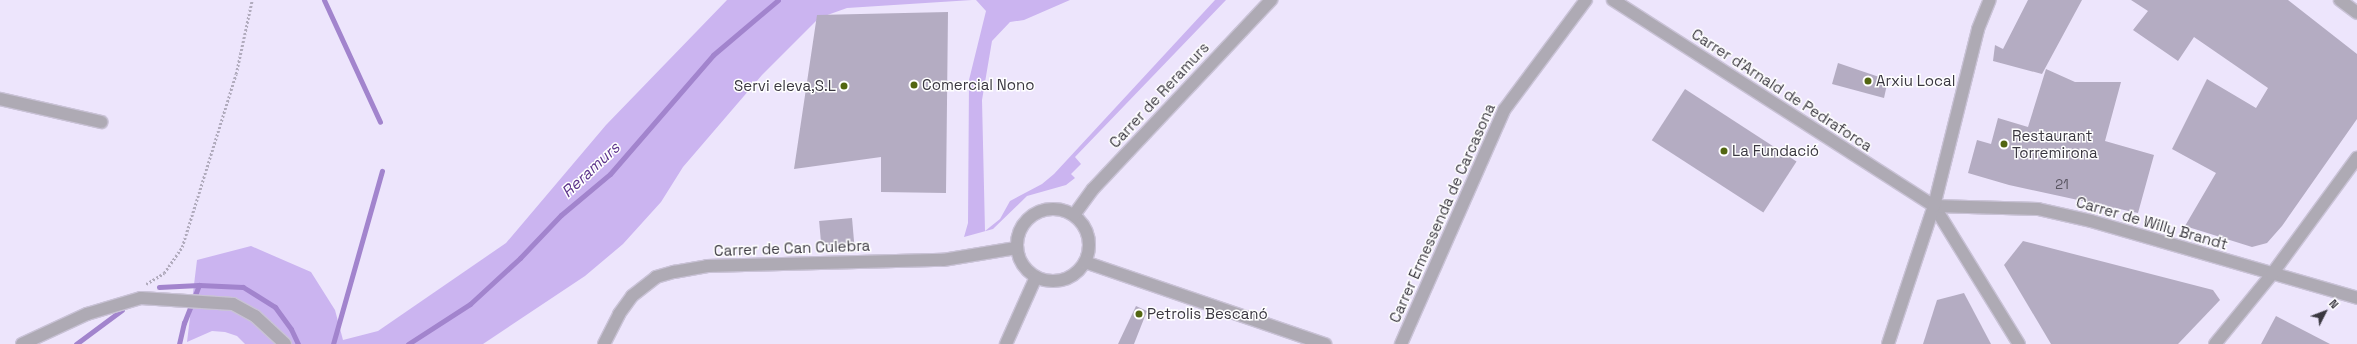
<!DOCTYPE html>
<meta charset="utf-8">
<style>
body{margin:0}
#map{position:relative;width:2357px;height:344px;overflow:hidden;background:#ede5fc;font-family:"Space Grotesk",sans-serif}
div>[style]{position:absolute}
.green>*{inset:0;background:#cbb4f0}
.stream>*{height:5px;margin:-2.5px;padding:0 2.5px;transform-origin:2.5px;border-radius:2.5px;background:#a284cd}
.building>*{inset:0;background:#b4acc2;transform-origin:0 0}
.path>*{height:2.5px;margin-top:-1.25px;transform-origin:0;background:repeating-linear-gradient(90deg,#b1abbd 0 2px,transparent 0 4px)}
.roads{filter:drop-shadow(1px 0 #c9c2d6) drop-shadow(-1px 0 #c9c2d6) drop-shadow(0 1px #c9c2d6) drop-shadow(0 -1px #c9c2d6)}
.minor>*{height:12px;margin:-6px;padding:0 6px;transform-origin:6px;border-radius:6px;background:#aeaab4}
.minor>.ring{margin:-6px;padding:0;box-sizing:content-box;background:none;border:12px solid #aeaab4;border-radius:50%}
.dots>*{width:11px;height:11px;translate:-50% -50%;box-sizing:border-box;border:2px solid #fff;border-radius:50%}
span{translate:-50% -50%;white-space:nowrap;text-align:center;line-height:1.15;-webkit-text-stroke:3px #fff;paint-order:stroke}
.number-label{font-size:13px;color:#585460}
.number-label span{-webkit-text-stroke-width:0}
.poi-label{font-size:15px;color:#3a3740}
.left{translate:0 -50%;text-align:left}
.right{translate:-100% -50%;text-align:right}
.street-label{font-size:15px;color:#3a3740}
.water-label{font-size:16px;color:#5d348b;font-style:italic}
.north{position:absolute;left:2305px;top:292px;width:40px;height:40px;-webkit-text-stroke:3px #fff;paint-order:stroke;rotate:48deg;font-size:11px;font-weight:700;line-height:16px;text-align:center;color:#3a3740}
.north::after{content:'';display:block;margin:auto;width:14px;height:18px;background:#3a3740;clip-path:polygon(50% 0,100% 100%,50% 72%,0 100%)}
</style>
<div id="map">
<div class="green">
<div style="clip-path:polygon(727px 0,972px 0,847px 8px,819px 18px,762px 75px,683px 167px,661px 202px,623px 244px,585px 276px,483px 344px,245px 344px,237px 336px,225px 332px,212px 331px,187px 342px,197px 260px,251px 246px,311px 272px,335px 310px,343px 340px,378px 331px,506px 243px,606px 125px)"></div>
<div style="clip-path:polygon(976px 0,1070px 0,1024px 20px,1010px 22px,992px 41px,982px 100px,985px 231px,1000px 219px,1010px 201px,1042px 184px,1054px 174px,1215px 0,1226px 0,1075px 157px,1081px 164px,1071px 174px,1075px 178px,1066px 185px,1027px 196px,993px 229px,964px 237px,968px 223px,969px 80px,986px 11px)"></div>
</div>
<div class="stream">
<div style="left:324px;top:0;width:134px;rotate:65.3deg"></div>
<div style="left:159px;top:287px;width:40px;rotate:-2.9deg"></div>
<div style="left:199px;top:285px;width:44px;rotate:2.6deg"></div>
<div style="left:243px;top:287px;width:38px;rotate:32deg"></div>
<div style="left:275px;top:307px;width:27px;rotate:54deg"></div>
<div style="left:291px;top:329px;width:17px;rotate:65deg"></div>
<div style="left:76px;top:344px;width:57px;rotate:-36.5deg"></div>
<div style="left:179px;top:344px;width:22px;rotate:-77deg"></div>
<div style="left:184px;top:323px;width:41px;rotate:-68.5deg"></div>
<div style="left:333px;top:344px;width:180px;rotate:-74.2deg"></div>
<div style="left:408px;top:344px;width:74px;rotate:-32.8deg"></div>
<div style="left:470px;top:304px;width:68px;rotate:-42.6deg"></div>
<div style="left:520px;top:258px;width:59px;rotate:-46.4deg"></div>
<div style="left:561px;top:215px;width:64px;rotate:-39.9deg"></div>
<div style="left:610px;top:174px;width:157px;rotate:-49.1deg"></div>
<div style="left:713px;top:55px;width:85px;rotate:-40.2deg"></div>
</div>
<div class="building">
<div style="clip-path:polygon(2028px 0,2082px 0,2042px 74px,1993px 61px,1995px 45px,2003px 49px)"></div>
<div style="clip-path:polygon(2131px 0,2288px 0,2357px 54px,2357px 119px,2282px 226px,2267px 243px,2252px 247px,2185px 226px,2216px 173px,2172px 149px,2207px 79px,2256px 108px,2268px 88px,2194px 37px,2178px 61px,2133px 30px,2148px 11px)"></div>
<div style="clip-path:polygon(948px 12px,946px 193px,881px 192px,881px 157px,794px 169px,817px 15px)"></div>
<div style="clip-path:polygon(1838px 63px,1888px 80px,1884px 98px,1832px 84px)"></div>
<div style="clip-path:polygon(2046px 69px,2075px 82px,2121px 82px,2105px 141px,2154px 155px,2138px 213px,2009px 185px,1968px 173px,1977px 140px,1991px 144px,1998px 118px,2028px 127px)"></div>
<div style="left:1685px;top:89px;width:133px;height:61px;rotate:33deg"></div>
<div style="left:852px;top:218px;width:25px;height:33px;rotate:85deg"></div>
<div style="clip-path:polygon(2023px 241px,2213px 290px,2220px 300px,2178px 344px,2051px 344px,2004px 265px)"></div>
<div style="clip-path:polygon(1964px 293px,1991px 344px,1923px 344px,1937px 300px)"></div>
<div style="clip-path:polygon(1136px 306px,1147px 311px,1134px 344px,1118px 344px)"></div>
<div style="clip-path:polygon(2276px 316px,2330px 344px,2261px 344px)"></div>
</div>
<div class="path">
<div style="left:146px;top:284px;width:21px;rotate:-31deg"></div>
<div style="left:164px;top:273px;width:32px;rotate:-55deg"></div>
<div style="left:182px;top:247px;width:181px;rotate:-72.7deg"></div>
<div style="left:236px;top:74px;width:76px;rotate:-77.8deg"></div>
</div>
<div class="roads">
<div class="minor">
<div style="left:1613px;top:0;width:381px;rotate:32.7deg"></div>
<div style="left:1934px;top:206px;width:162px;rotate:58.4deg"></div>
<div style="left:2340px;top:0;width:21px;rotate:37deg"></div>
<div style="left:0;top:99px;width:104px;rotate:12.8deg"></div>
<div style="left:1934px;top:206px;width:104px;rotate:1.7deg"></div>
<div style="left:2038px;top:209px;width:54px;rotate:12.8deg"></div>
<div style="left:2091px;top:221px;width:277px;rotate:16.1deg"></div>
<div class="ring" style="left:1017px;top:209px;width:60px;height:60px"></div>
<div style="left:1074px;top:215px;width:32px;rotate:-54deg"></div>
<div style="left:1093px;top:189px;width:260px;rotate:-46.7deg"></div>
<div style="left:1085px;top:262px;width:254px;rotate:18.9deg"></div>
<div style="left:22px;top:344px;width:72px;rotate:-24.8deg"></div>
<div style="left:87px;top:314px;width:56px;rotate:-16.5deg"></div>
<div style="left:141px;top:298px;width:92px;rotate:3.7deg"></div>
<div style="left:233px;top:304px;width:25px;rotate:29deg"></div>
<div style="left:255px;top:316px;width:41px;rotate:43deg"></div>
<div style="left:604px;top:344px;width:34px;rotate:-63deg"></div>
<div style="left:619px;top:314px;width:22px;rotate:-54deg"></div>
<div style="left:632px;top:296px;width:31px;rotate:-38deg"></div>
<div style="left:656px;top:277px;width:19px;rotate:-16deg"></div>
<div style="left:674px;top:272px;width:34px;rotate:-10deg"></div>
<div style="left:707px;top:266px;width:236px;rotate:-1.5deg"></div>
<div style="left:943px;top:260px;width:74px;rotate:-9.3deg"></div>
<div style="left:1006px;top:344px;width:73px;rotate:-65.9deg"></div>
<div style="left:1401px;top:344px;width:256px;rotate:-66.2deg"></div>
<div style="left:1504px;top:110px;width:137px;rotate:-53.3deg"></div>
<div style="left:1888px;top:344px;width:145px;rotate:-71.6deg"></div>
<div style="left:1934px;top:206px;width:182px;rotate:-76deg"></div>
<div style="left:1978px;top:29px;width:31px;rotate:-68deg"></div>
<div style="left:2215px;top:344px;width:90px;rotate:-50.8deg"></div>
<div style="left:2272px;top:274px;width:144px;rotate:-53.8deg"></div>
</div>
</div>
<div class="dots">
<div style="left:1868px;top:81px;background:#526611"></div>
<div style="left:914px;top:85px;background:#526611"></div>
<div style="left:844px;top:86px;background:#526611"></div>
<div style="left:2004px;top:144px;background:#526611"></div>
<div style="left:1724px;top:151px;background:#526611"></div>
<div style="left:1139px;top:314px;background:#526611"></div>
</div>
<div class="number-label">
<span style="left:2062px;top:185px">21</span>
</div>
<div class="poi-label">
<span class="left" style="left:1876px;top:81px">Arxiu Local</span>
<span class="left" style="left:922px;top:85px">Comercial Nono</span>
<span class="right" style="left:836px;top:86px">Servi eleva,S.L</span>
<span class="left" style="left:2012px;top:144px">Restaurant<br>Torremirona</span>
<span class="left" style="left:1732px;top:151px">La Fundació</span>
<span class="left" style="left:1147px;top:314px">Petrolis Bescanó</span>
</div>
<div class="street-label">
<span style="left:1782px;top:90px;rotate:33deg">Carrer d'Arnald de Pedraforca</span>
<span style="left:1159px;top:95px;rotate:-47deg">Carrer de Reramurs</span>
<span style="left:1442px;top:213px;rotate:-66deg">Carrer Ermessenda de Carcasona</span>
<span style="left:2152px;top:223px;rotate:16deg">Carrer de Willy Brandt</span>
<span style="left:792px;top:248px;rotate:-2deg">Carrer de Can Culebra</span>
</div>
<div class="water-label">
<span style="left:591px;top:170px;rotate:-43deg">Reramurs</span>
</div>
<div class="north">N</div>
</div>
